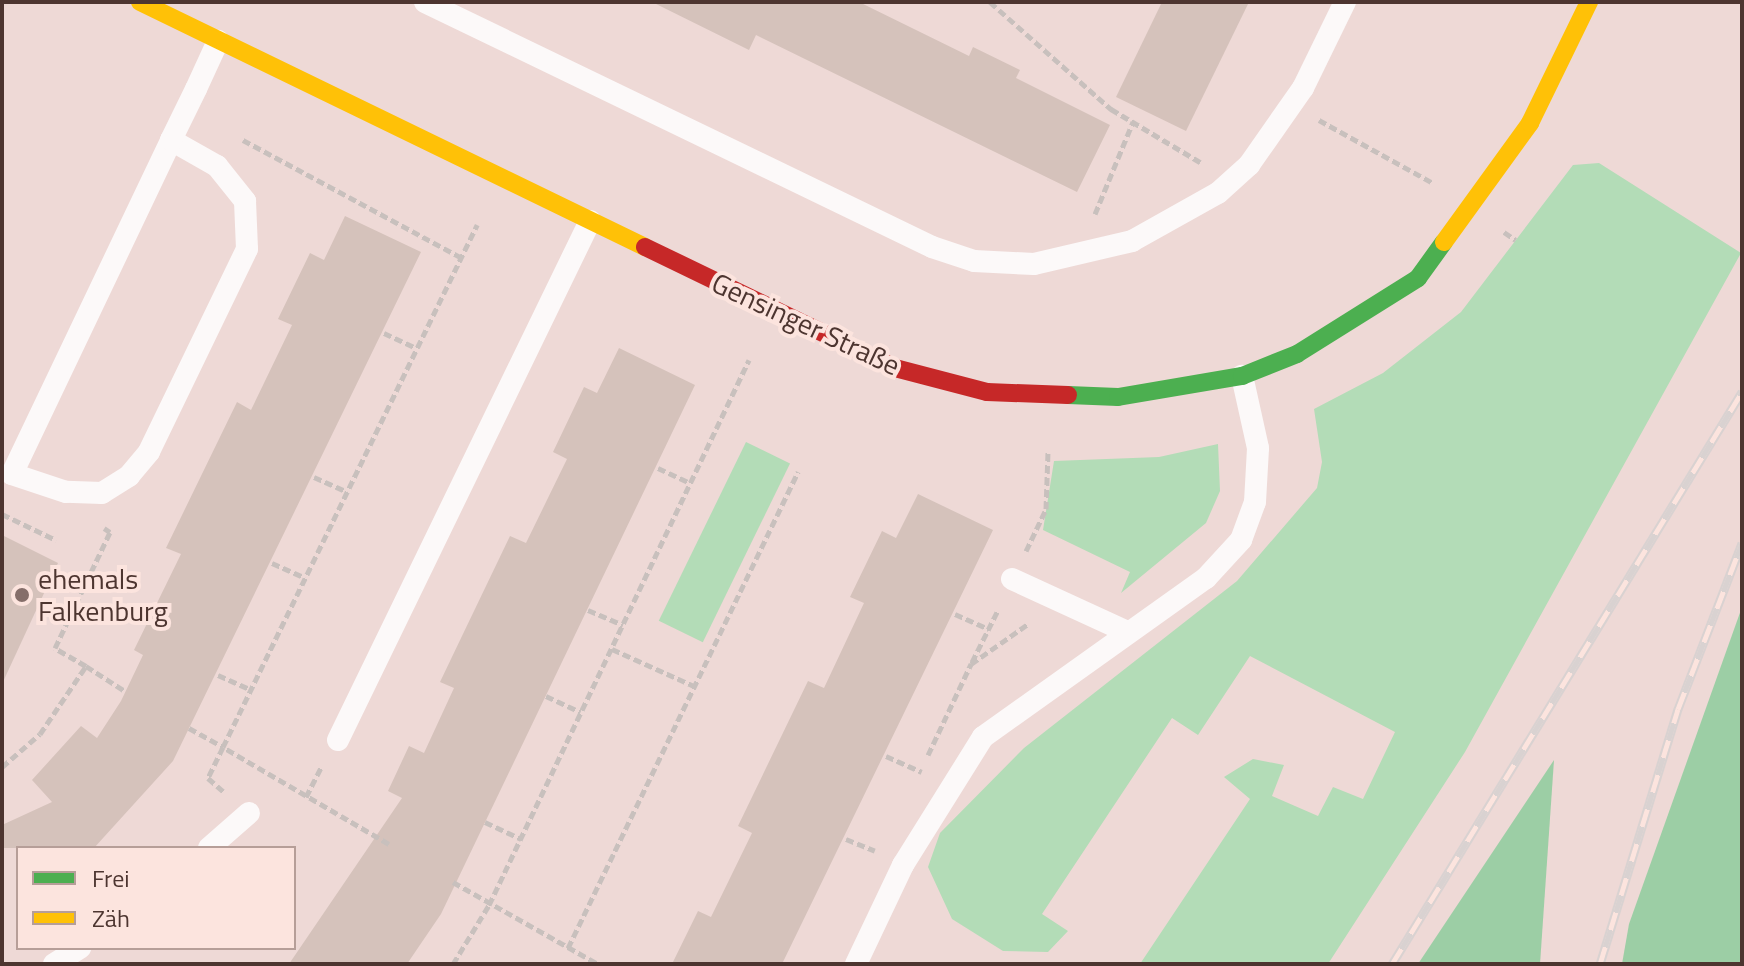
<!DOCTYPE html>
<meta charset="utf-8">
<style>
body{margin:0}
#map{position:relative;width:1744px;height:966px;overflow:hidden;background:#eed9d6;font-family:"Titillium Web",sans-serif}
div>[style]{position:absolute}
.green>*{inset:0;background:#b3dcb7;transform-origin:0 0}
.forest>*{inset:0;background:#9ccea5}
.building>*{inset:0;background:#d5c2bb}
.path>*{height:5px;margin-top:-2.5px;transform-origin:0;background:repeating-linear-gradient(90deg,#c8c0bd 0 8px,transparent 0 12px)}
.lane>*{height:22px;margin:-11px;padding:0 11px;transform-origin:11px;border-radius:11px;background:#fcf9f9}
.fast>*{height:18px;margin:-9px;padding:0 9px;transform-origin:9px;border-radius:9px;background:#4caf50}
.slow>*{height:18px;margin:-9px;padding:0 9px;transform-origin:9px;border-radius:9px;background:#ffc107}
.jam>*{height:18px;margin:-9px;padding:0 9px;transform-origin:9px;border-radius:9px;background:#c62828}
.rail>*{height:9px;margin-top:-4.5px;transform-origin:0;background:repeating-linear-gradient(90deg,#fce4de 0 18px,#d9d2d1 0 36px);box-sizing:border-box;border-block:2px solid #d9d2d1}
.dots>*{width:22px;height:22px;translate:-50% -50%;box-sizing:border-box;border:4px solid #fce4de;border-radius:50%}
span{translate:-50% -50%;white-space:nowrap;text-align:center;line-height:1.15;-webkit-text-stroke:8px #fce4de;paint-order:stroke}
.street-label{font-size:28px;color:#4d3530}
.poi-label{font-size:28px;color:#4d3530}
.left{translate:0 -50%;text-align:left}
.frame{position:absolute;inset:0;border:4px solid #4d3530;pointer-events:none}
.legend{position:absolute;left:16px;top:846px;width:280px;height:104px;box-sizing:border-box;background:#fce4de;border:2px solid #b69e98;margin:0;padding:10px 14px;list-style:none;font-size:24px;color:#4d3530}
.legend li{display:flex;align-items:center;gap:16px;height:40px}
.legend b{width:40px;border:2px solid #b69e98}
</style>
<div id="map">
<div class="green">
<div style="clip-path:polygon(1599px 163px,1741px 253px,1465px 752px,1328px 964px,1140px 964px,1250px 799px,1224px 777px,1253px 759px,1284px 765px,1272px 796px,1318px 816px,1333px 787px,1363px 799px,1395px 732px,1250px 656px,1198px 735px,1172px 718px,1042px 914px,1068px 931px,1048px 952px,1003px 951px,952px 919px,928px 867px,940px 833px,1024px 748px,1237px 581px,1317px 488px,1322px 462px,1314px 409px,1383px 373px,1461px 312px,1573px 165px)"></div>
<div style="left:746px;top:442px;width:49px;height:199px;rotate:26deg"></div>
<div style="clip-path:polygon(1218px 444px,1220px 491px,1206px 523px,1121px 593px,1130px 572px,1043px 530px,1054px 461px,1159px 457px)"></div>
</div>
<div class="forest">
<div style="clip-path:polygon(1742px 607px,1742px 964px,1622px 964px,1629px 924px)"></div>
<div style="clip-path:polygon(1554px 760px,1540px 964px,1418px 964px)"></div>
</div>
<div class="building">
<div style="clip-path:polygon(652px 2px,859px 2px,969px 56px,973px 47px,1020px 70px,1016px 78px,1110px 125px,1077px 192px,756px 35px,749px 50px)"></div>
<div style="clip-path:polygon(1162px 2px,1249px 2px,1186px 131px,1116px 97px)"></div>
<div style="clip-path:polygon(345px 216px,421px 252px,173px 761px,94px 848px,2px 848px,2px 825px,52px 802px,32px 780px,81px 726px,97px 738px,121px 701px,143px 655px,134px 650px,181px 554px,166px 548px,237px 402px,251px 410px,292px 325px,278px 319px,310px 253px,324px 260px)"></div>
<div style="clip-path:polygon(619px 348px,695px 385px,441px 914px,407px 964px,289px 964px,402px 798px,388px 791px,409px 746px,424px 753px,454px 688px,440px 682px,462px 636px,510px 536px,526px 543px,567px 459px,553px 452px,584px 387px,597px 393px)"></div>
<div style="clip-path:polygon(918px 494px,993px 530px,782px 964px,672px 964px,698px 911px,711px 917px,752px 833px,738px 826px,808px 681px,824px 688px,864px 603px,850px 597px,882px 531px,896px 538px)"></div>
<div style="clip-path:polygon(2px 535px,58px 563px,2px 684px)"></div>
</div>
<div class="path">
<div style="left:990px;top:2px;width:162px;rotate:41.5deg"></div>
<div style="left:1111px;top:109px;width:104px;rotate:30.8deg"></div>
<div style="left:1319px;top:120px;width:130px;rotate:28.9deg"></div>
<div style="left:243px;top:140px;width:247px;rotate:28.3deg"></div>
<div style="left:1095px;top:214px;width:100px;rotate:-67.6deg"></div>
<div style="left:1504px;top:232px;width:14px;rotate:34deg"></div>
<div style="left:384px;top:333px;width:35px;rotate:25deg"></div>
<div style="left:658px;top:468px;width:35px;rotate:25deg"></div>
<div style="left:314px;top:477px;width:36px;rotate:24deg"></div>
<div style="left:2px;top:514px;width:60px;rotate:25.7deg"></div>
<div style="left:1026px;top:551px;width:47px;rotate:-64.5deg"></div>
<div style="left:1046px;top:509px;width:57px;rotate:-88deg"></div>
<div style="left:272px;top:563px;width:36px;rotate:24deg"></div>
<div style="left:588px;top:610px;width:38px;rotate:23deg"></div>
<div style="left:955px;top:614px;width:37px;rotate:24deg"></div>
<div style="left:612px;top:649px;width:90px;rotate:24.3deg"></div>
<div style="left:972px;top:662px;width:58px;rotate:-63.4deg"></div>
<div style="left:86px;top:666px;width:46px;rotate:32.7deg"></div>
<div style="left:218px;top:675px;width:36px;rotate:24deg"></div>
<div style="left:546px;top:696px;width:38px;rotate:25deg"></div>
<div style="left:189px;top:728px;width:39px;rotate:29deg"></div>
<div style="left:223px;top:747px;width:34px;rotate:116deg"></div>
<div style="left:208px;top:778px;width:21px;rotate:41deg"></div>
<div style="left:928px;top:755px;width:101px;rotate:-64.7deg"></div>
<div style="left:971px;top:664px;width:70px;rotate:-35.1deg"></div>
<div style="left:886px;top:756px;width:39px;rotate:24deg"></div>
<div style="left:2px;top:767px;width:50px;rotate:-41deg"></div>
<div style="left:40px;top:734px;width:82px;rotate:-55.9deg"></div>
<div style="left:86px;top:666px;width:36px;rotate:-150deg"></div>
<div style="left:55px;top:648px;width:128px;rotate:-64.6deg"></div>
<div style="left:110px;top:532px;width:7px;rotate:-146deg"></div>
<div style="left:306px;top:797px;width:33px;rotate:-63deg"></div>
<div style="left:485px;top:822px;width:40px;rotate:25deg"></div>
<div style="left:846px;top:839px;width:31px;rotate:22deg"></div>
<div style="left:389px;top:844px;width:192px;rotate:-149.7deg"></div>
<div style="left:223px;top:747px;width:581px;rotate:-64.05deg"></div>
<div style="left:453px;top:882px;width:167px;rotate:29.5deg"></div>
<div style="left:568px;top:948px;width:529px;rotate:-64.21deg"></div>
<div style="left:453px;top:964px;width:69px;rotate:-58.6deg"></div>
<div style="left:489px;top:905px;width:604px;rotate:-64.5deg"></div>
</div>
<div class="lane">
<div style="left:425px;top:2px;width:563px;rotate:25.79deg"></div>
<div style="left:932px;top:247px;width:44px;rotate:18.4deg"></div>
<div style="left:974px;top:261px;width:60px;rotate:2.9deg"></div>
<div style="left:1034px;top:264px;width:101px;rotate:-13.2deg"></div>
<div style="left:1132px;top:241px;width:98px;rotate:-29.2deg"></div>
<div style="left:1218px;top:193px;width:42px;rotate:-42.1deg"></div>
<div style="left:1249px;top:165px;width:94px;rotate:-55deg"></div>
<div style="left:1303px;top:88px;width:96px;rotate:-64deg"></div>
<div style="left:171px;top:140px;width:53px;rotate:29.5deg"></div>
<div style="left:217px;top:166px;width:45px;rotate:51.3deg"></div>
<div style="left:245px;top:201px;width:48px;rotate:87.6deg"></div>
<div style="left:247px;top:249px;width:225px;rotate:115.8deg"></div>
<div style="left:149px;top:452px;width:31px;rotate:130deg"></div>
<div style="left:129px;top:476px;width:32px;rotate:148deg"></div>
<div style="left:102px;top:493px;width:36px;rotate:-178deg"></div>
<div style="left:66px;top:492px;width:57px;rotate:-161.6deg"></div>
<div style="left:12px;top:474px;width:370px;rotate:-64.5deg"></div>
<div style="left:171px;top:140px;width:57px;rotate:-63.9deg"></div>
<div style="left:196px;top:89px;width:53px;rotate:-65.4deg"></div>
<div style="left:1012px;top:579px;width:127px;rotate:24.7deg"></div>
<div style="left:338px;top:740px;width:577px;rotate:-64.1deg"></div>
<div style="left:209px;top:848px;width:53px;rotate:-41.2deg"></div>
<div style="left:54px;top:964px;width:31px;rotate:-32deg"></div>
<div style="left:856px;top:964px;width:110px;rotate:-64.6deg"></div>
<div style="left:903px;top:865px;width:151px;rotate:-58deg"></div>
<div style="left:983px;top:737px;width:274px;rotate:-35.5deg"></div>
<div style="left:1206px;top:578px;width:52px;rotate:-47.4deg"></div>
<div style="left:1241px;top:540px;width:40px;rotate:-69.8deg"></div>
<div style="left:1255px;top:502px;width:54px;rotate:-86.8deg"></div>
<div style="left:1258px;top:448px;width:74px;rotate:-102.5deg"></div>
</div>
<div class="fast">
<div style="left:1068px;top:395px;width:50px;rotate:2.3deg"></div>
<div style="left:1118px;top:397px;width:126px;rotate:-9.6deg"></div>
<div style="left:1242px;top:376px;width:59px;rotate:-21.8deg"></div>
<div style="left:1297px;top:354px;width:143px;rotate:-32.1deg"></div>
<div style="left:1418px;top:278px;width:44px;rotate:-54.2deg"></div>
</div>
<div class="slow">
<div style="left:140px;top:2px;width:561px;rotate:25.88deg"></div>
<div style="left:1444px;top:242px;width:147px;rotate:-54.1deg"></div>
<div style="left:1530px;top:123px;width:135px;rotate:-64deg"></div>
</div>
<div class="jam">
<div style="left:645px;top:247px;width:278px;rotate:25.8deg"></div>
<div style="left:895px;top:368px;width:95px;rotate:14.6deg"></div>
<div style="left:987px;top:392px;width:81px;rotate:2.1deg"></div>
</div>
<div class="rail">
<div style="left:1392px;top:964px;width:671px;rotate:-58.54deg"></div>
<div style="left:1600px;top:964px;width:267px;rotate:-73deg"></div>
<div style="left:1678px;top:709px;width:178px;rotate:-68.9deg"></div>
</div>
<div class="dots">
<div style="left:22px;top:595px;background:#856e6a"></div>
</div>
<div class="street-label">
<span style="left:806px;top:324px;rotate:25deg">Gensinger Straße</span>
</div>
<div class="poi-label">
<span class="left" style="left:38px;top:595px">ehemals<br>Falkenburg</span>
</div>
<div class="frame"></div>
<ul class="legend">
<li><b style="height:10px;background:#4caf50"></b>Frei</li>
<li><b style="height:10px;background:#ffc107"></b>Zäh</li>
</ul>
</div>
